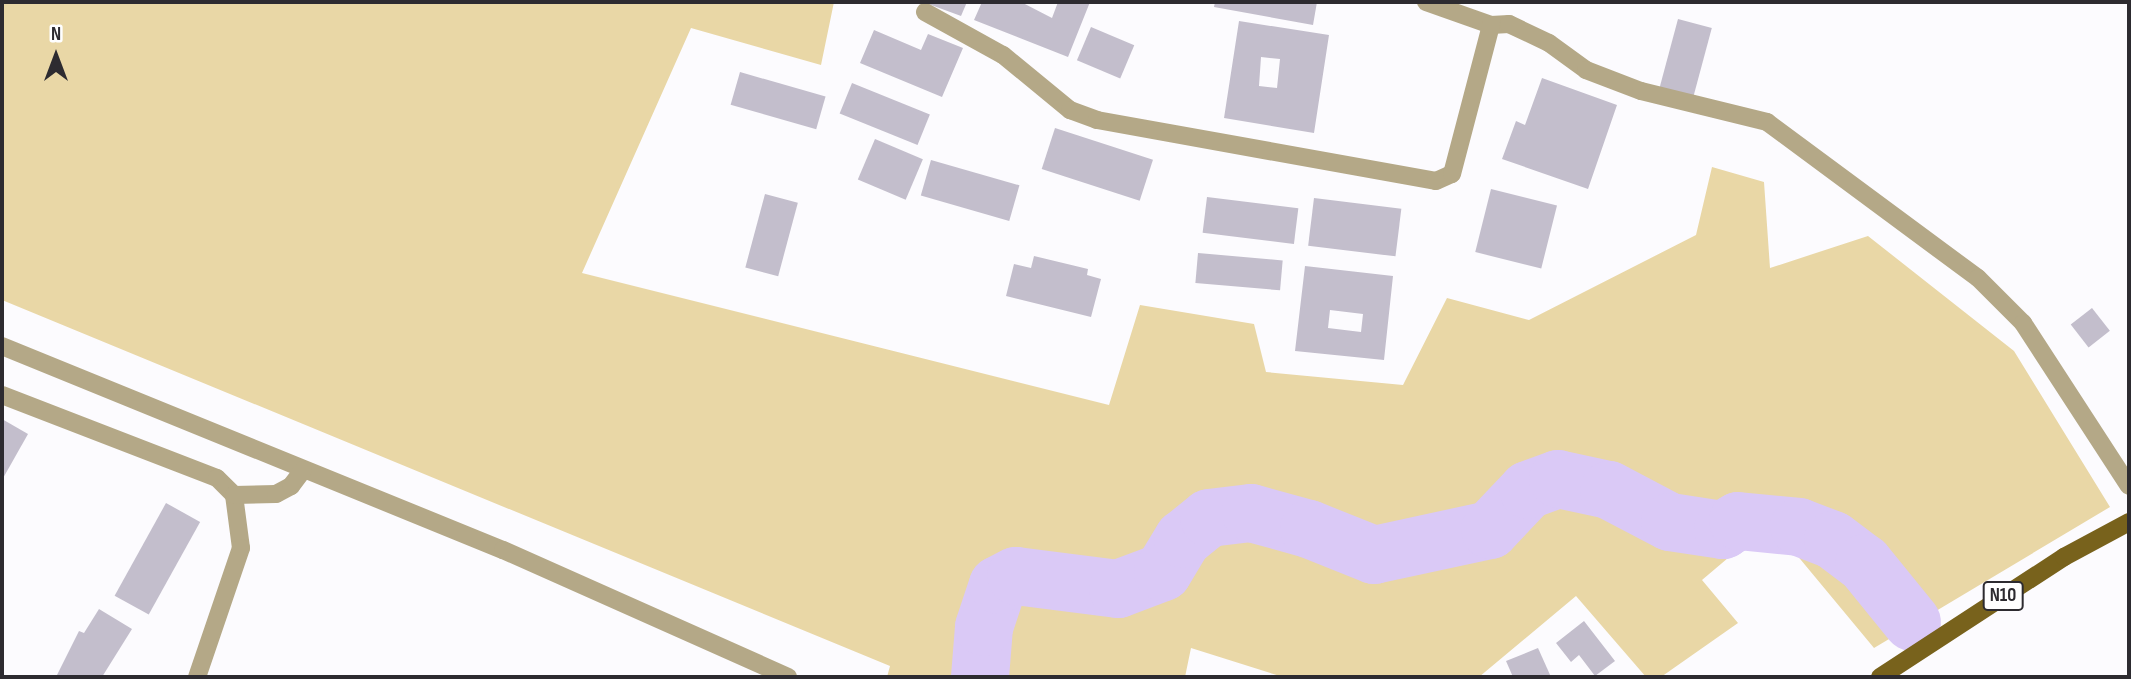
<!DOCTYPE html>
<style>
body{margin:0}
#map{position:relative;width:2131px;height:679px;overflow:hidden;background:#fcfbfe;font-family:"Sofia Sans Condensed",sans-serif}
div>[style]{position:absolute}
.green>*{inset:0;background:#e9d7a6}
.river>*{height:58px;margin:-29px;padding:0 29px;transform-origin:29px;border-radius:29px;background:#dac9f6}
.building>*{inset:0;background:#c3becc;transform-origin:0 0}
.minor>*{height:18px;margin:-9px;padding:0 9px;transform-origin:9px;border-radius:9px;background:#b4a887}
.primary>*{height:18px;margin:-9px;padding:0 9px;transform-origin:9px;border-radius:9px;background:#78621c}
span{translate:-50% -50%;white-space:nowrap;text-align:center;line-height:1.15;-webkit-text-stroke:5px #fff;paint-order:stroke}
.shield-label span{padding:2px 5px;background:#fff;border:2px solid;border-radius:5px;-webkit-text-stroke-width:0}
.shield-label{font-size:19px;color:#2d2b30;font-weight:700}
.frame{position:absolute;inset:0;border:4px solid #2d2b30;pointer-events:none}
.north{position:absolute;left:21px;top:21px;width:70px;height:70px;-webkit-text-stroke:5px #fff;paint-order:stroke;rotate:0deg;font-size:19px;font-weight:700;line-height:28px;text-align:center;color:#2d2b30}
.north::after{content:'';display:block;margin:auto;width:24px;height:32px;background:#2d2b30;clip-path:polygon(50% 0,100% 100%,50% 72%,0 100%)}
</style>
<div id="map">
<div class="green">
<div style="clip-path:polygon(2px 2px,834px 2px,821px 65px,691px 28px,582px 273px,1109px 405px,1140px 305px,1254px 324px,1266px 372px,1403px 385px,1447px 298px,1529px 320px,1696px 235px,1712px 167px,1764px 182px,1770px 268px,1868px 236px,2014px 351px,2110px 507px,1874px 648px,1791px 548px,1741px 547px,1702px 580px,1738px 623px,1661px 677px,1646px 677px,1576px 596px,1479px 677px,1283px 677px,1191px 648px,1185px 677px,887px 677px,890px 666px,2px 300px)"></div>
</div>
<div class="river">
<div style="left:980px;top:677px;width:50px;rotate:-85.4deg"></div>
<div style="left:984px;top:627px;width:44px;rotate:-71.6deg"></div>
<div style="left:998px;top:585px;width:20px;rotate:-27deg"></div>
<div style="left:1016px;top:576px;width:103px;rotate:7.3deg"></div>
<div style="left:1118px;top:589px;width:48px;rotate:-20.7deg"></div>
<div style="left:1163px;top:572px;width:39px;rotate:-59deg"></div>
<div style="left:1183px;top:539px;width:33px;rotate:-39deg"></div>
<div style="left:1209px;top:518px;width:42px;rotate:-6.8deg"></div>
<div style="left:1251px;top:513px;width:60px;rotate:15.4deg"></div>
<div style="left:1309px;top:529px;width:70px;rotate:21.8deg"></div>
<div style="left:1374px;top:555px;width:119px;rotate:-12.2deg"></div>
<div style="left:1490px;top:530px;width:55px;rotate:-46.5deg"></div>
<div style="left:1528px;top:490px;width:32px;rotate:-20deg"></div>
<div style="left:1558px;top:479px;width:52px;rotate:12.2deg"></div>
<div style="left:1609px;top:490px;width:69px;rotate:27.7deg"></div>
<div style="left:1670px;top:522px;width:54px;rotate:8.6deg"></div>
<div style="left:1723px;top:530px;width:17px;rotate:-31deg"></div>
<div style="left:1738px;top:521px;width:61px;rotate:5.6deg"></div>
<div style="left:1799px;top:527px;width:36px;rotate:21deg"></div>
<div style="left:1833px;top:540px;width:39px;rotate:37deg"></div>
<div style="left:1864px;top:563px;width:76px;rotate:50.9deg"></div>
</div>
<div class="building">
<div style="clip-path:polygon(923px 2px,967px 2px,961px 16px)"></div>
<div style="clip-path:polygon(982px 2px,1021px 2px,1052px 18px,1058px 2px,1090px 2px,1068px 57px,974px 20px)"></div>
<div style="clip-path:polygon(1215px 2px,1317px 2px,1313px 25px,1214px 7px)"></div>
<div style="left:1678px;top:19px;width:35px;height:73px;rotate:15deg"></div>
<div style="clip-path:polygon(evenodd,1239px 21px,1329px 35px,1314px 133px,1224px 118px,1239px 21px,1261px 57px,1280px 59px,1277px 88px,1259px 86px,1261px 57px)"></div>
<div style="left:1091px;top:27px;width:47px;height:36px;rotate:23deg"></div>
<div style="clip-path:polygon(874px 30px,921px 50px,928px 34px,963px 48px,942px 97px,860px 63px)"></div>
<div style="left:740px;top:72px;width:89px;height:34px;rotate:16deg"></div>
<div style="clip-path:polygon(1542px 78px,1617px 105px,1588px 189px,1502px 159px,1516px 121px,1525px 125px)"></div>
<div style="left:852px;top:83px;width:84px;height:33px;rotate:22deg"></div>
<div style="left:1055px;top:128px;width:103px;height:43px;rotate:18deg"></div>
<div style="left:875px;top:139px;width:52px;height:44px;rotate:23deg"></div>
<div style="left:931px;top:160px;width:92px;height:37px;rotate:16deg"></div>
<div style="left:1491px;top:189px;width:68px;height:65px;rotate:14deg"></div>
<div style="left:765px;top:194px;width:34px;height:76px;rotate:15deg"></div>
<div style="left:1207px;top:197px;width:92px;height:36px;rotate:7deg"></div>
<div style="left:1314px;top:198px;width:88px;height:48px;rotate:7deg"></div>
<div style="left:1198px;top:253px;width:85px;height:30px;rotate:5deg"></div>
<div style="clip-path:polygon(1034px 256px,1088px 269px,1087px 275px,1101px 279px,1091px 317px,1006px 296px,1014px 264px,1031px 268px)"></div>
<div style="clip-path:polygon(evenodd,1305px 266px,1393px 276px,1384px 360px,1295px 351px,1305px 266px,1330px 310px,1363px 314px,1361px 332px,1328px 328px,1330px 310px)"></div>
<div style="left:2092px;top:308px;width:29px;height:27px;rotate:52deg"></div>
<div style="clip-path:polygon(2px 419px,28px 434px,2px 480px)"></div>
<div style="left:166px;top:503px;width:39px;height:106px;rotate:29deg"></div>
<div style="clip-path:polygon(99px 609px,132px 629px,102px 677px,56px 677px,79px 631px,84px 633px)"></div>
<div style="clip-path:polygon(1584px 621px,1615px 661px,1595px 676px,1579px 655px,1571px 662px,1556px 643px)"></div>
<div style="clip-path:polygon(1538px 648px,1551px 677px,1513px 677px,1506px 661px)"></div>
</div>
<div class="minor">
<div style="left:1426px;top:2px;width:69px;rotate:19.5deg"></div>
<div style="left:1491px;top:25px;width:18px;rotate:-3deg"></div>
<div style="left:1509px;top:24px;width:44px;rotate:25.4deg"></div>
<div style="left:1549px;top:43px;width:46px;rotate:36.1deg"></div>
<div style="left:1586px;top:70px;width:59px;rotate:20.9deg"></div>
<div style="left:1641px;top:91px;width:130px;rotate:13.8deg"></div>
<div style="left:1767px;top:122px;width:262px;rotate:36.5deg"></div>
<div style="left:1978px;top:278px;width:64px;rotate:45deg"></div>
<div style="left:2023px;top:323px;width:194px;rotate:57deg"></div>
<div style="left:925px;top:12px;width:89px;rotate:28.9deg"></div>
<div style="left:1003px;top:55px;width:87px;rotate:39.4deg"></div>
<div style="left:1070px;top:110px;width:29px;rotate:20deg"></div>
<div style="left:1097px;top:120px;width:344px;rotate:10.2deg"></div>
<div style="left:1436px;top:181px;width:17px;rotate:-24deg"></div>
<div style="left:1452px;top:174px;width:154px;rotate:-75.3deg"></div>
<div style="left:2px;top:346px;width:541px;rotate:22.16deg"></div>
<div style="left:503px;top:550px;width:312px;rotate:24deg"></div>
<div style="left:2px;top:395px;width:230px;rotate:21.1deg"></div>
<div style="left:217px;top:478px;width:24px;rotate:45deg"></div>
<div style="left:234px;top:495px;width:53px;rotate:82.5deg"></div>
<div style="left:241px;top:548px;width:136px;rotate:108.8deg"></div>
<div style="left:234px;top:495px;width:42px;rotate:-1.4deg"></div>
<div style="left:276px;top:494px;width:17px;rotate:-28deg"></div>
<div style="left:291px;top:486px;width:20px;rotate:-53deg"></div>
</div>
<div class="primary">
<div style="left:1880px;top:677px;width:220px;rotate:-33.1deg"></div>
<div style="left:2064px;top:557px;width:74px;rotate:-28.3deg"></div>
</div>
<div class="shield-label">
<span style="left:2003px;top:596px">N10</span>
</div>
<div class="frame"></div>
<div class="north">N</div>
</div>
